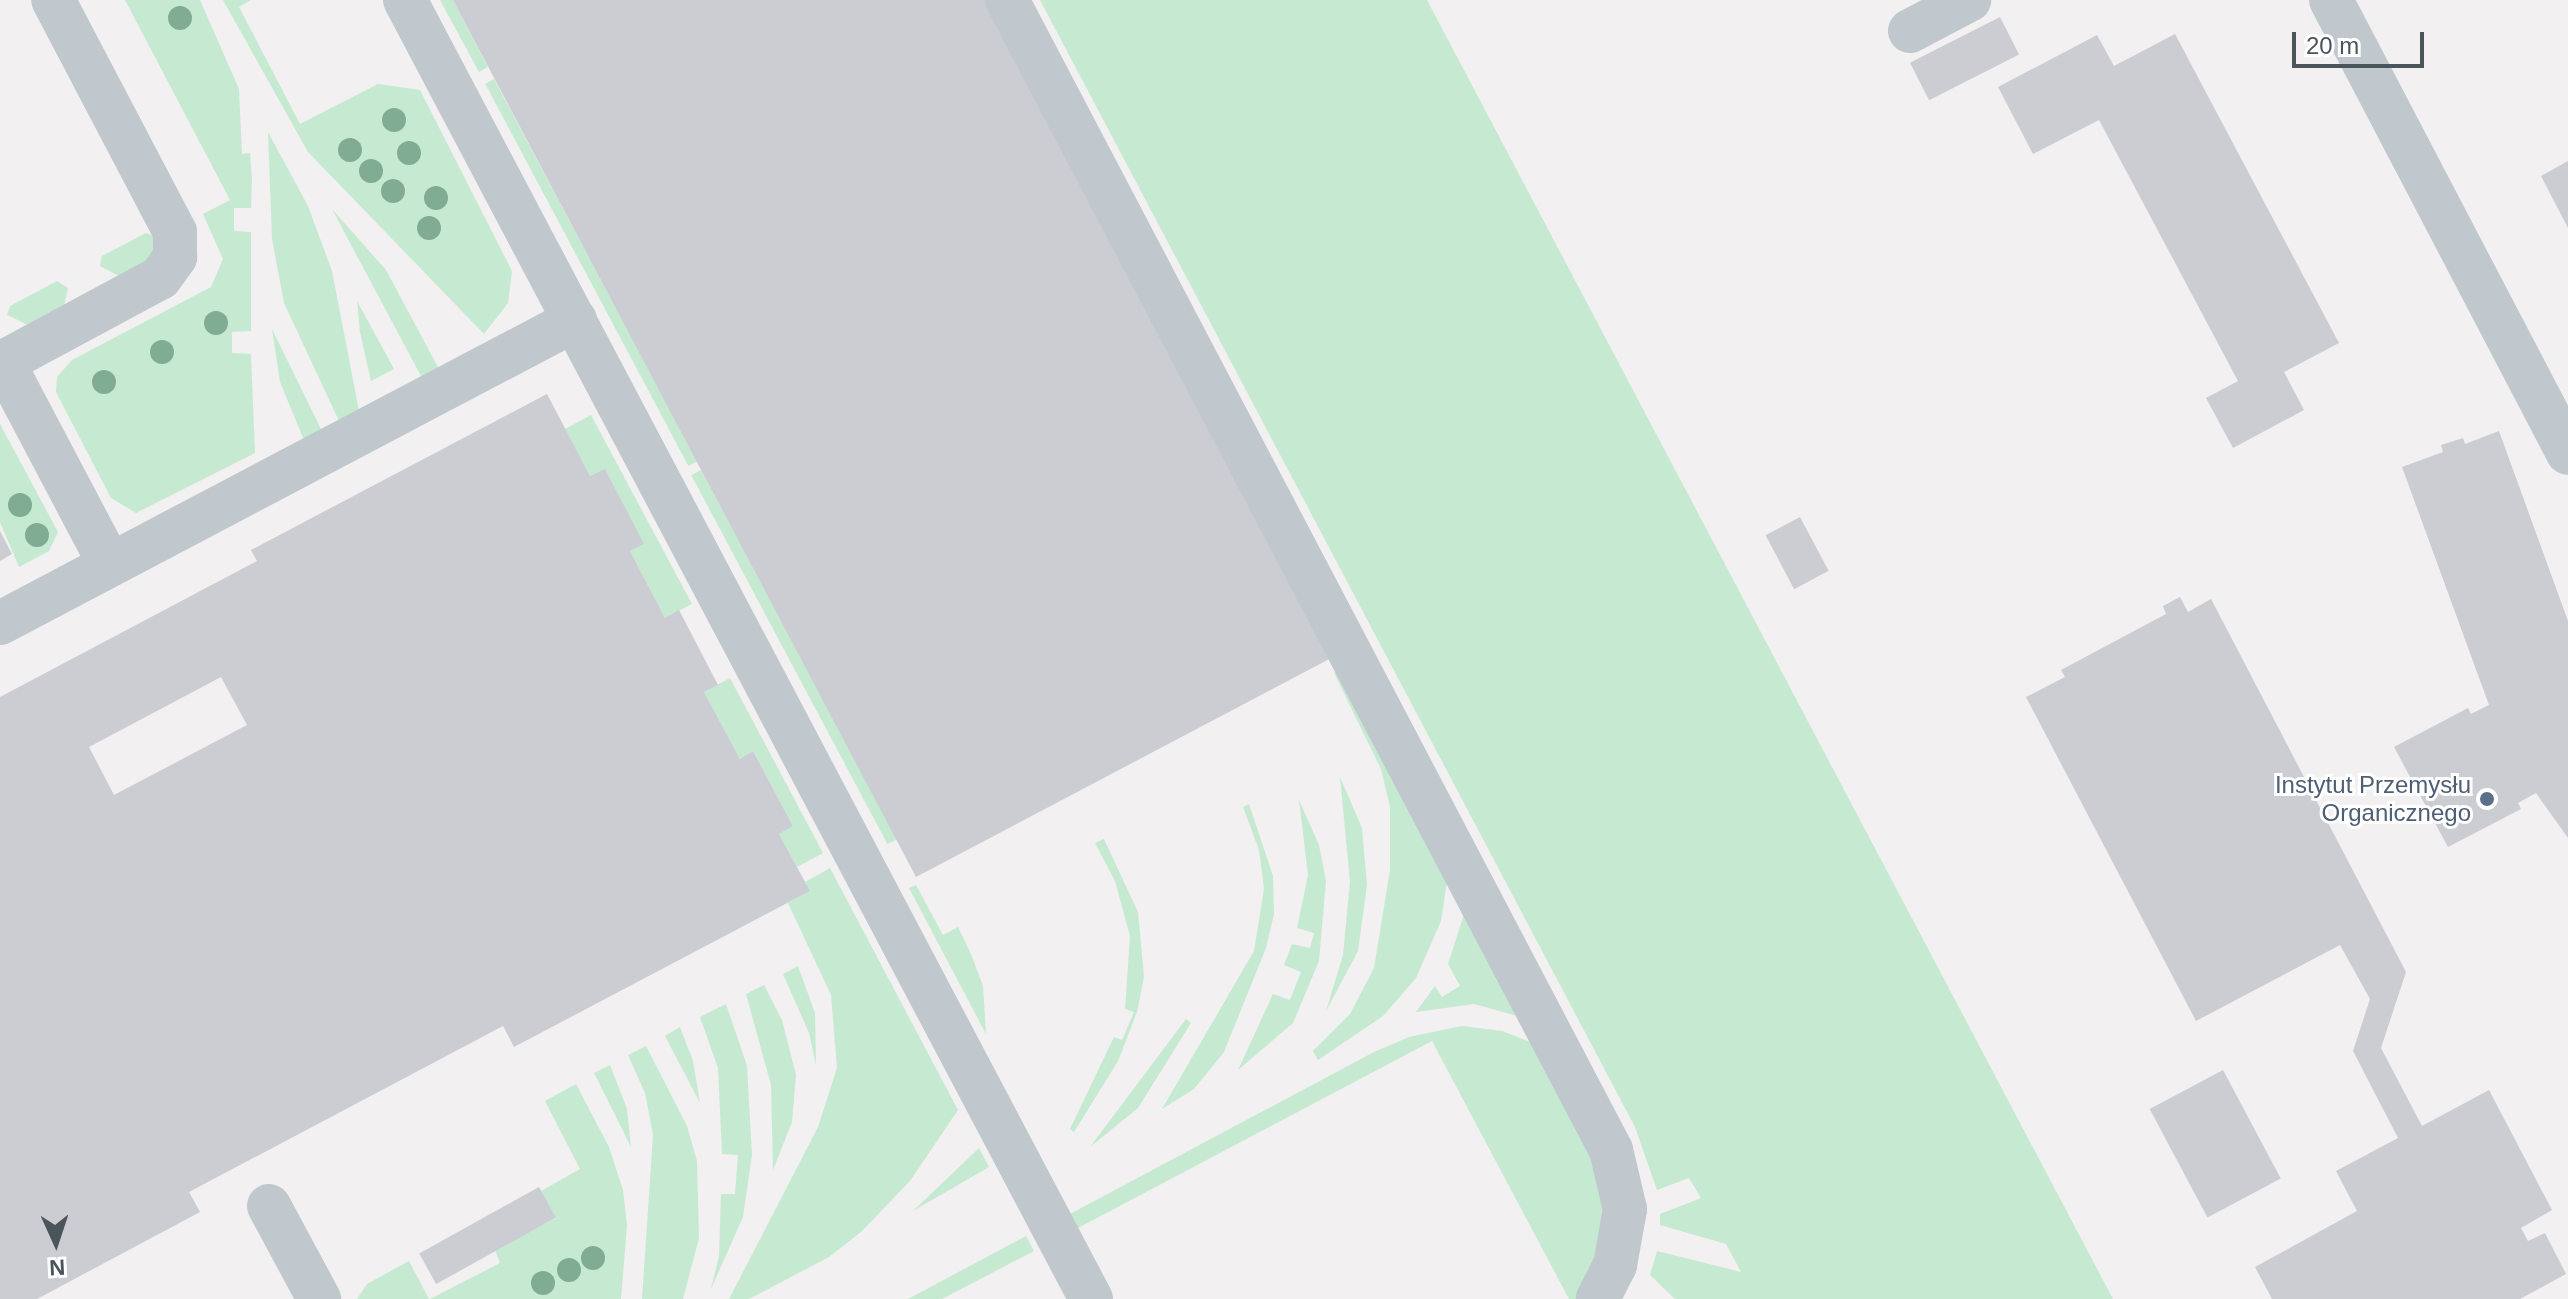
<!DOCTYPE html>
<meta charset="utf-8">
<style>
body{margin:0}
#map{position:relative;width:2568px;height:1299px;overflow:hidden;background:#f2f0f0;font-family:Helvetica,sans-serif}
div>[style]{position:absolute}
.green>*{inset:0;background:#c5ead1;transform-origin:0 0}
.building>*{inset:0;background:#cbcdd2;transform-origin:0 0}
.minor>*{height:44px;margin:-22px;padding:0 22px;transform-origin:22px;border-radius:22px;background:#c0c8cd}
.trees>*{width:24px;height:24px;margin:-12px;border-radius:50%;background:#80ac94}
.dots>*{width:22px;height:22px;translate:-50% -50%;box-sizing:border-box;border:4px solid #fff;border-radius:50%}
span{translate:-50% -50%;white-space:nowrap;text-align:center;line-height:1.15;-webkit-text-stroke:6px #fff;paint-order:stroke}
.service-label{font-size:24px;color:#4e5e75}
.right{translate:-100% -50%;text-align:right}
.north{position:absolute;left:16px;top:1203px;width:80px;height:80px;-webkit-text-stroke:6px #fff;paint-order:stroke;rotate:177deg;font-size:22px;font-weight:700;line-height:32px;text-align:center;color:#4a545b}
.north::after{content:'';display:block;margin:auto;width:28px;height:36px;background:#4a545b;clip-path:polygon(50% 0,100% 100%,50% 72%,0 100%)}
.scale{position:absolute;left:2292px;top:32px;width:132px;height:36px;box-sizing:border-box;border:4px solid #4a545b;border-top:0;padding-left:10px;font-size:24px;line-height:28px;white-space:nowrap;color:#4a545b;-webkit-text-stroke:6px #fff;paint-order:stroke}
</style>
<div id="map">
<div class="green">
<div style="clip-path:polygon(125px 0,200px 0,239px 89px,242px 154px,250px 153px,252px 180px,251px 208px,234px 208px,234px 231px,251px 232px,251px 331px,232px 332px,232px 353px,251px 354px,255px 453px,136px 513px,111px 498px,56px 392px,57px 377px,72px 360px,211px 287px,223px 259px,203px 214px,230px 200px)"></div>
<div style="clip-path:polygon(223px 0,251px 0,239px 7px,300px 124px,378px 84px,420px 90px,512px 271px,508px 303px,484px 334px,308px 152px)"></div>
<div style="clip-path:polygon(440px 0,453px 0,488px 67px,479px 72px)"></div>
<div style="clip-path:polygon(1040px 0,1427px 0,2113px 1299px,1675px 1299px,1650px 1275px,1657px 1251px,1741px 1272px,1726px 1244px,1660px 1225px,1660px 1214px,1701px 1198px,1689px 1178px,1657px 1190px,1635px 1127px)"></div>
<div style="left:494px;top:79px;width:433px;height:10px;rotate:62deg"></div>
<div style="clip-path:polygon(268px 132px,308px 206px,332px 271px,359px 411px,339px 421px,284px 303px,272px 239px)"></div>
<div style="clip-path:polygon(332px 209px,386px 270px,439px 369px,422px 378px)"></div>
<div style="clip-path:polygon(146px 233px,156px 237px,151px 260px,119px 276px,100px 266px,102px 256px)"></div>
<div style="clip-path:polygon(57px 281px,68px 288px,64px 306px,28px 325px,7px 315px,10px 306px)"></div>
<div style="clip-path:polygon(357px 301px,394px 369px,371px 381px,360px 332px)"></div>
<div style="clip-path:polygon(272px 329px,322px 431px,304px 440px,280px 382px)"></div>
<div style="clip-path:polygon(591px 415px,692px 604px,665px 618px,630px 551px,643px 544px,605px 470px,590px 476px,565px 429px)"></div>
<div style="clip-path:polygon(0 424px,58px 532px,49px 551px,19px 567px,0 522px)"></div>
<div style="left:701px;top:470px;width:418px;height:11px;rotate:62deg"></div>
<div style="clip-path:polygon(1347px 667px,1448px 875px,1441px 921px,1416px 978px,1383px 1016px,1318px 1060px,1313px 1051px,1350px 1014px,1374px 968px,1390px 870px,1390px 807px,1381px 769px,1334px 673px)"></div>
<div style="clip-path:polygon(730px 678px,823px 853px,797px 867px,779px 834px,793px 826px,753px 751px,740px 759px,704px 692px)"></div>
<div style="clip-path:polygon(1340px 777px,1362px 828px,1367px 885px,1358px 951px,1326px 1011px,1343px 955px,1350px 882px)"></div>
<div style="clip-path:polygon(1299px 800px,1319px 845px,1326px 881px,1319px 961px,1293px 1023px,1238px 1070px,1273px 994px,1290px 1000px,1301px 972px,1284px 965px,1292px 944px,1310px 948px,1314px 933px,1297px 928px,1308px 875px)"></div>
<div style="clip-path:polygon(1249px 804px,1273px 876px,1274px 914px,1266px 948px,1224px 1052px,1194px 1089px,1162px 1109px,1254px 951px,1264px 889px,1259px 850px,1243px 807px)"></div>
<div style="clip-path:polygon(1104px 839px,1138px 912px,1144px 977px,1137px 1012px,1118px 1061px,1074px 1132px,1070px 1129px,1114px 1037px,1122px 1040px,1134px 1012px,1125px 1009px,1130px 936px,1115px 881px,1095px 843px)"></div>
<div style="clip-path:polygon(830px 868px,958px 1110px,910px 1181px,861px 1232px,829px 1257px,749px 1299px,729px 1299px,818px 1127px,837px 1068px,831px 995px,788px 903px,810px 891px,805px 882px)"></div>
<div style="clip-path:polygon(916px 885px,943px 935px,958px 927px,971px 954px,983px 986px,986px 1034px,909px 888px)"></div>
<div style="clip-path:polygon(1465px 911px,1532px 1020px,1474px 1004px,1416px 1012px,1435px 986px,1442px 997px,1460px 986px,1448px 964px)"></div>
<div style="clip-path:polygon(798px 966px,815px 1013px,816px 1065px,809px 1033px,783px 974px)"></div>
<div style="clip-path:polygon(764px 985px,782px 1020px,796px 1075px,792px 1122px,773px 1170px,771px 1085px,746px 994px)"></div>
<div style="clip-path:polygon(726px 1004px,747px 1066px,752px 1155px,743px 1217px,711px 1289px,719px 1256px,721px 1194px,735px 1194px,738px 1155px,722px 1154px,718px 1068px,700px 1017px)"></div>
<div style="clip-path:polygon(1186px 1019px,1191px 1023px,1138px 1108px,1090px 1147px)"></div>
<div style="clip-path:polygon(1462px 1026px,1502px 1031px,1538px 1045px,1612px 1181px,1584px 1299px,1569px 1299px,1432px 1041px,1078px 1228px,1070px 1214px,1374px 1052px,1409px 1037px)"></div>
<div style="clip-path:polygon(680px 1027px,693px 1061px,700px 1103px,665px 1036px)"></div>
<div style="clip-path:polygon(646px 1046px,687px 1126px,697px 1161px,699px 1238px,683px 1299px,642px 1299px,653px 1135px,645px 1093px,628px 1055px)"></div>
<div style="clip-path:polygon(610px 1065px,627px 1109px,631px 1147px,594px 1073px)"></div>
<div style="clip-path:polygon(576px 1084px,609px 1147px,623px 1190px,627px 1226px,621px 1299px,430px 1299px,500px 1263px,495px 1250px,556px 1218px,541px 1191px,580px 1169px,545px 1101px)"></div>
<div style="clip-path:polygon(979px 1148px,989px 1167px,913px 1211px)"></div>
<div style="clip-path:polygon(1026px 1236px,1034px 1251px,942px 1299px,908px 1299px)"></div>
<div style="clip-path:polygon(409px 1261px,429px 1299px,357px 1299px,367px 1284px)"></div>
</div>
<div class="building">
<div style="clip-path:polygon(453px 0,988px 0,1335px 656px,916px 877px)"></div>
<div style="left:2000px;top:17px;width:42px;height:101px;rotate:63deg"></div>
<div style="clip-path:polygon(2175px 34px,2339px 343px,2284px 372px,2304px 410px,2233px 448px,2206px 398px,2238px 381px,2099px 120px,2033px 154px,1998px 87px,2097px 35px,2114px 66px)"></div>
<div style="clip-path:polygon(2568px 161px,2568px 228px,2541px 176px)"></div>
<div style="clip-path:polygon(evenodd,547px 394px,590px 476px,605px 469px,644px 544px,630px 551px,665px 618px,679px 610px,718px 685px,704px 692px,740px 759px,753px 751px,793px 826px,779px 834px,810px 891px,514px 1047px,503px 1026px,189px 1192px,200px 1212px,37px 1299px,0 1299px,0 697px,257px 561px,251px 550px,547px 394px,221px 677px,247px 725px,114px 795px,89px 747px,221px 677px)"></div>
<div style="clip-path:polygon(2499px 431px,2568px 621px,2568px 838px,2536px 793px,2518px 803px,2521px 809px,2448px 847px,2394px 747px,2468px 708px,2471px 714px,2489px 705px,2402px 467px,2443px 452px,2441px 445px,2463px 438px,2465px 444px)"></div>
<div style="left:1800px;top:517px;width:61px;height:39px;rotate:62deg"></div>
<div style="clip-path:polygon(0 531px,12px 554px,0 561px)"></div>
<div style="clip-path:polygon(2180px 597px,2188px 612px,2211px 599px,2406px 972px,2381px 1048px,2422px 1126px,2489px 1090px,2552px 1210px,2521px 1228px,2528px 1241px,2545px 1233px,2566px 1274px,2520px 1299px,2272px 1299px,2255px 1267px,2357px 1211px,2336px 1171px,2398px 1138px,2353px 1051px,2370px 999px,2340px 945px,2196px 1021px,2026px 697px,2065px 677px,2061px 670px,2166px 614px,2163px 606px)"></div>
<div style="left:2223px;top:1070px;width:123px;height:83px;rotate:62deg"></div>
<div style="left:539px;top:1187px;width:35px;height:137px;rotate:61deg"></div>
</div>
<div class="minor">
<div style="left:405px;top:0;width:1469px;rotate:62.16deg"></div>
<div style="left:1007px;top:0;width:1299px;rotate:62.29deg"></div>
<div style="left:1611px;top:1150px;width:61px;rotate:76.7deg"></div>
<div style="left:1625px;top:1209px;width:57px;rotate:100.1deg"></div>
<div style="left:1615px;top:1265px;width:38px;rotate:117deg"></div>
<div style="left:2331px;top:0;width:511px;rotate:62.38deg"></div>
<div style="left:1910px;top:31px;width:67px;rotate:-27.7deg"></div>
<div style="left:3px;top:362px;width:229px;rotate:62.2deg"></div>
<div style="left:0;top:364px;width:182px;rotate:-28.3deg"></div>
<div style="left:160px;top:278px;width:26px;rotate:-54deg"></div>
<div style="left:175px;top:257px;width:25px;rotate:-90deg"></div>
<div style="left:175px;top:232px;width:262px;rotate:-117.7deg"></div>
<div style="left:0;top:623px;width:650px;rotate:-27.79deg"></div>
<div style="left:269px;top:1206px;width:106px;rotate:61.7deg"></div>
</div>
<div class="trees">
<div style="left:180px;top:18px"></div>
<div style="left:394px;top:120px"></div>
<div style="left:350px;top:150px"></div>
<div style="left:409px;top:153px"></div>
<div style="left:371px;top:171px"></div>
<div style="left:393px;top:191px"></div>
<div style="left:436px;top:198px"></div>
<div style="left:429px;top:228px"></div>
<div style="left:216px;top:323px"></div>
<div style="left:162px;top:352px"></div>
<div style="left:104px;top:382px"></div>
<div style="left:20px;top:505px"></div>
<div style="left:37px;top:535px"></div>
<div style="left:593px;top:1258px"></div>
<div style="left:569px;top:1270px"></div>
<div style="left:543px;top:1283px"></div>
</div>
<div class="dots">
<div style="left:2487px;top:799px;background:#5c6f8a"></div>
</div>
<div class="service-label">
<span class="right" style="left:2471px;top:799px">Instytut Przemysłu<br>Organicznego</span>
</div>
<div class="north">N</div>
<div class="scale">20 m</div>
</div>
